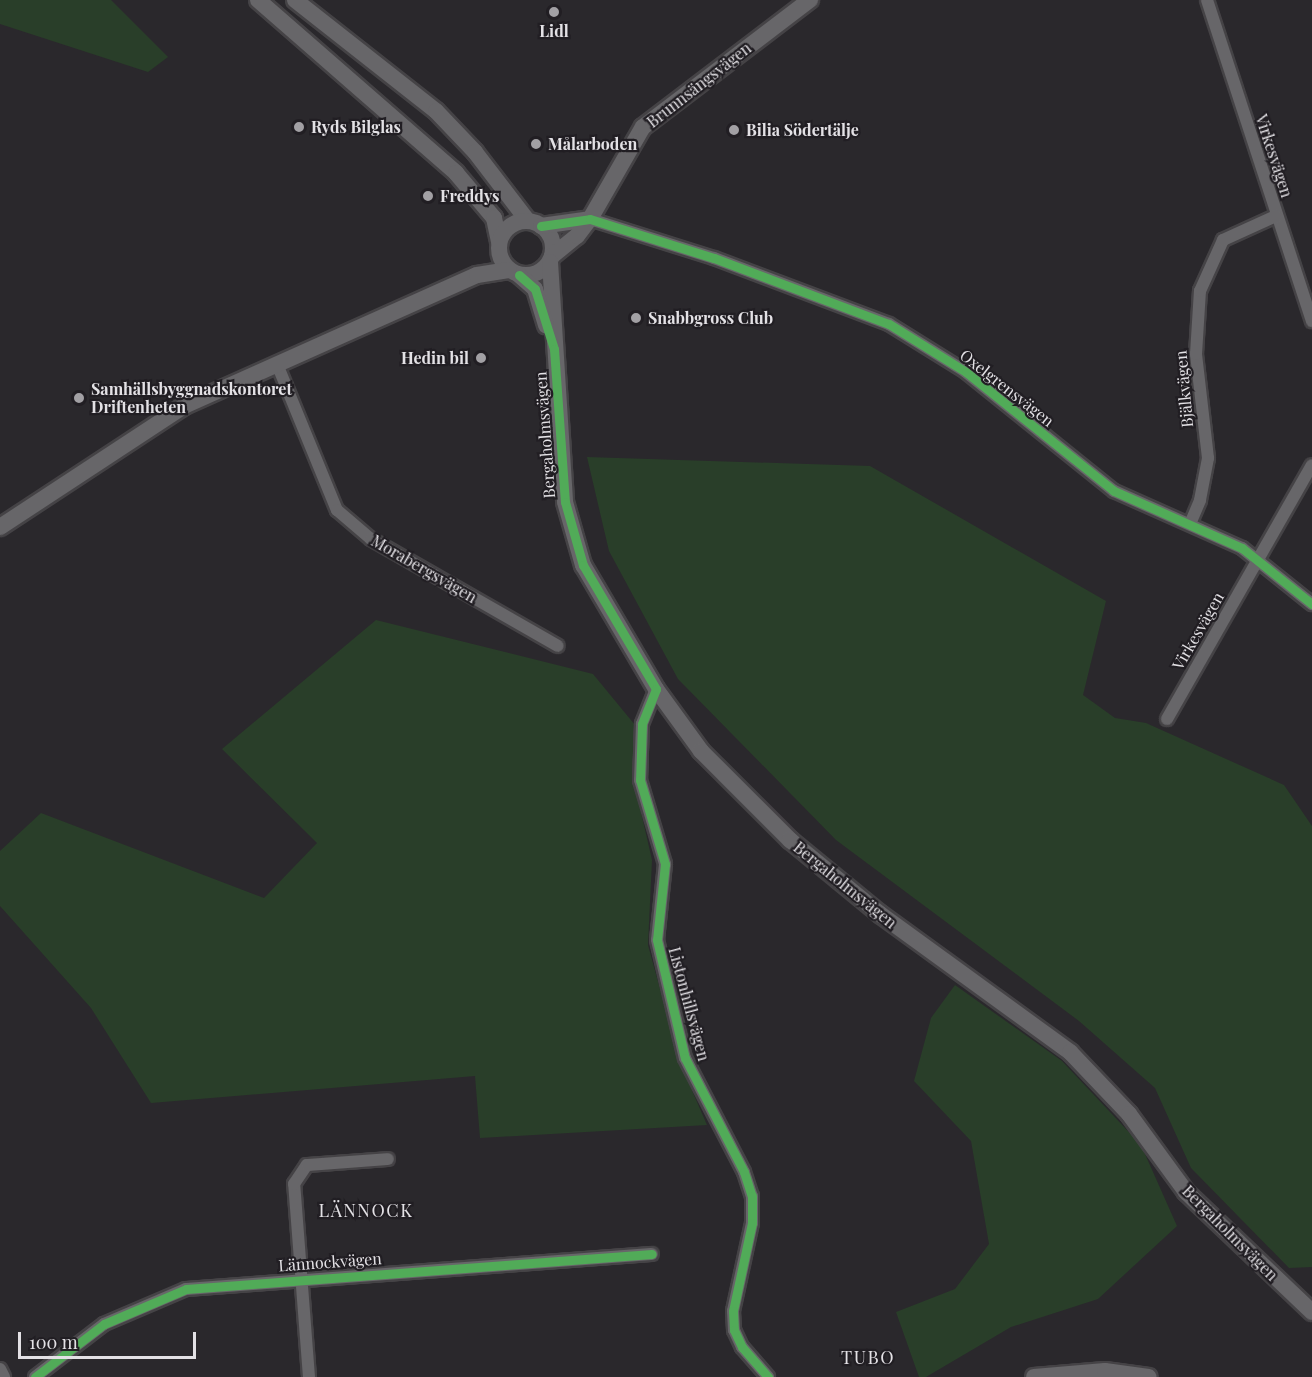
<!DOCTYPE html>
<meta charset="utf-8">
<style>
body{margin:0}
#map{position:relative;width:1312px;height:1377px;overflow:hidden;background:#2a282c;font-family:"Playfair Display",serif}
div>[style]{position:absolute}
.green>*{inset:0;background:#293e29}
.roads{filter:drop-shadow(2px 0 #454346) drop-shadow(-2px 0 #454346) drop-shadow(0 2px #454346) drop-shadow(0 -2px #454346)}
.street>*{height:12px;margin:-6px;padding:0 6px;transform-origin:6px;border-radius:6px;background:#676669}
.secondary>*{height:16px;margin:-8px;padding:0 8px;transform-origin:8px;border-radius:8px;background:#676669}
.secondary>.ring{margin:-8px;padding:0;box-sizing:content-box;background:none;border:16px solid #676669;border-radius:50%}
.cycleway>*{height:9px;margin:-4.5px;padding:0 4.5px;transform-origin:4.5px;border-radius:4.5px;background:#51ab58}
.dots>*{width:16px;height:16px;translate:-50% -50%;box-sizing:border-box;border:3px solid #211e23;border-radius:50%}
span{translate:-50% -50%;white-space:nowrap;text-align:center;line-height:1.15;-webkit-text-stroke:4.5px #211e23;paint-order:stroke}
.poi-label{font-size:16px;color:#e3e1e5;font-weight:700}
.left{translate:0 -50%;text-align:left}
.right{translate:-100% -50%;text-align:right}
.street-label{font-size:16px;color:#e3e1e5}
.neighbourhood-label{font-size:18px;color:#e3e1e5;letter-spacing:1.5px}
.scale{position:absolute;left:18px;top:1332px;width:178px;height:27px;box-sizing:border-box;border:3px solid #e3e1e5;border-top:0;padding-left:8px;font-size:18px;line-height:21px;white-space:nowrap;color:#e3e1e5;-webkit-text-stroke:4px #211e23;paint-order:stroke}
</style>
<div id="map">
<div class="green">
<div style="clip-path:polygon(0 0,111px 0,168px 57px,148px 72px,0 24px)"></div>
<div style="clip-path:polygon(587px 457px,870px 466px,1106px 601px,1083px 695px,1115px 718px,1146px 723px,1284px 785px,1312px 826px,1312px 1267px,1289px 1268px,1191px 1168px,1155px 1088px,1079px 1021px,836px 840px,678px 679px,609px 551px)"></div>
<div style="clip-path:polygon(376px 620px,593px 674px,635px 725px,635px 786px,652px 860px,648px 945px,681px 1065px,707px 1125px,480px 1138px,475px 1076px,151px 1103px,91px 1008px,0 906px,0 851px,41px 813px,264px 898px,317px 843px,222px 749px)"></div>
<div style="clip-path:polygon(955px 985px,1062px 1061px,1141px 1145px,1177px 1226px,1098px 1299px,1011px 1327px,926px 1377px,919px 1377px,896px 1312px,955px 1289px,989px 1244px,971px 1141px,914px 1081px,931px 1018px)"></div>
</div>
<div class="roads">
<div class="street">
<div style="left:1207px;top:0;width:338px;rotate:71.9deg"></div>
<div style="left:590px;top:219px;width:130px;rotate:17.5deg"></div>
<div style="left:714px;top:258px;width:187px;rotate:20.7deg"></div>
<div style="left:889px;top:324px;width:91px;rotate:31.9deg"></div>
<div style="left:966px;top:372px;width:190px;rotate:38.8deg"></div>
<div style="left:1114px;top:491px;width:140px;rotate:24deg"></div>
<div style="left:1242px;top:548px;width:90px;rotate:38.7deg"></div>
<div style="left:277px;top:364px;width:158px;rotate:67.7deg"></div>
<div style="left:337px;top:510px;width:45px;rotate:40.5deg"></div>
<div style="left:371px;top:539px;width:215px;rotate:29.8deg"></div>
<div style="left:1190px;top:524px;width:26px;rotate:-67deg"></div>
<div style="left:1200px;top:500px;width:43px;rotate:-79.2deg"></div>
<div style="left:1208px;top:458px;width:105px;rotate:-96.6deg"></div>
<div style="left:1196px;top:354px;width:63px;rotate:-86.4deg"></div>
<div style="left:1200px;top:291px;width:56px;rotate:-65.7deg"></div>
<div style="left:1223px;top:240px;width:58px;rotate:-24.4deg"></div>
<div style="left:656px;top:689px;width:38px;rotate:112deg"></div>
<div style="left:642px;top:724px;width:56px;rotate:92deg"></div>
<div style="left:640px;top:780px;width:88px;rotate:73.4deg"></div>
<div style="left:665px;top:864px;width:76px;rotate:96deg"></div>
<div style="left:657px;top:940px;width:121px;rotate:76.7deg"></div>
<div style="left:685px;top:1058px;width:128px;rotate:62.6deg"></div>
<div style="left:744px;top:1172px;width:25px;rotate:72deg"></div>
<div style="left:752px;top:1196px;width:27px;rotate:90deg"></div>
<div style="left:752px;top:1223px;width:90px;rotate:102.2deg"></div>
<div style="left:733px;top:1311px;width:19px;rotate:87deg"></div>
<div style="left:734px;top:1330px;width:19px;rotate:65deg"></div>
<div style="left:742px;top:1347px;width:40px;rotate:49deg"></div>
<div style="left:1167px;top:719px;width:292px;rotate:-60.3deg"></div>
<div style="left:0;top:1369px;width:9px;rotate:63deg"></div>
<div style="left:35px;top:1377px;width:87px;rotate:-37.5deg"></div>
<div style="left:104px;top:1324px;width:89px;rotate:-23.1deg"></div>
<div style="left:186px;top:1289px;width:467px;rotate:-4.3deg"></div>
<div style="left:309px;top:1377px;width:194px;rotate:-94.4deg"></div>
<div style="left:294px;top:1184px;width:23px;rotate:-56deg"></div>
<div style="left:307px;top:1165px;width:81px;rotate:-4.2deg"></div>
</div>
<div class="secondary">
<div style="left:258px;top:0;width:263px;rotate:41.1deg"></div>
<div style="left:456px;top:173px;width:59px;rotate:49.8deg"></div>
<div style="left:494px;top:218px;width:24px;rotate:78deg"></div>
<div style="left:295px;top:0;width:179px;rotate:38.2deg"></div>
<div style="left:436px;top:111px;width:57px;rotate:46.4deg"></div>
<div style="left:475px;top:152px;width:87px;rotate:52.5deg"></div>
<div class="ring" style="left:499px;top:221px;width:38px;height:38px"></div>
<div style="left:541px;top:226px;width:49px;rotate:-8.1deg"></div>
<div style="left:552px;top:256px;width:32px;rotate:-39deg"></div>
<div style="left:577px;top:236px;width:21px;rotate:-53deg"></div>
<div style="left:590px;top:219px;width:106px;rotate:-60.1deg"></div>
<div style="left:643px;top:127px;width:210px;rotate:-37.3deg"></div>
<div style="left:550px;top:262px;width:240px;rotate:86.4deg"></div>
<div style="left:565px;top:502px;width:66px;rotate:74.1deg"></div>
<div style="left:583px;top:565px;width:144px;rotate:59.5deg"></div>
<div style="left:656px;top:689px;width:77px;rotate:54deg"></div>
<div style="left:701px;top:751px;width:126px;rotate:45deg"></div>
<div style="left:790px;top:840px;width:117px;rotate:39.4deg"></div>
<div style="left:880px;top:914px;width:235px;rotate:36deg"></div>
<div style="left:1070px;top:1052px;width:86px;rotate:46.4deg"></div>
<div style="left:1129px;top:1114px;width:97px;rotate:53.8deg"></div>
<div style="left:1186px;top:1192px;width:174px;rotate:43.6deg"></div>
<div style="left:519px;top:275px;width:21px;rotate:41deg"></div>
<div style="left:535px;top:289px;width:38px;rotate:73deg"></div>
<div style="left:0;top:527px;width:220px;rotate:-33.3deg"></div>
<div style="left:184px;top:406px;width:321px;rotate:-24.1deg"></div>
<div style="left:477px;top:275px;width:32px;rotate:-9deg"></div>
<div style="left:1034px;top:1377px;width:71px;rotate:-4.8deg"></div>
<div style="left:1105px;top:1371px;width:44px;rotate:7.8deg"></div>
</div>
</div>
<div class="cycleway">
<div style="left:541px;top:226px;width:49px;rotate:-8.1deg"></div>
<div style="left:590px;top:219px;width:130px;rotate:17.5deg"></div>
<div style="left:714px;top:258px;width:187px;rotate:20.7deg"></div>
<div style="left:889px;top:324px;width:91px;rotate:31.9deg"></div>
<div style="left:966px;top:372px;width:190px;rotate:38.8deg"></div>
<div style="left:1114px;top:491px;width:140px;rotate:24deg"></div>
<div style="left:1242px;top:548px;width:90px;rotate:38.7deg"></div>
<div style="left:519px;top:275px;width:21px;rotate:41deg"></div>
<div style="left:535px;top:289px;width:63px;rotate:72.4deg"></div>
<div style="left:554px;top:349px;width:153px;rotate:85.9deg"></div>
<div style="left:565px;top:502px;width:66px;rotate:74.1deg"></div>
<div style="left:583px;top:565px;width:144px;rotate:59.5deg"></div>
<div style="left:656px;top:689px;width:38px;rotate:112deg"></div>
<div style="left:642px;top:724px;width:56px;rotate:92deg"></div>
<div style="left:640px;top:780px;width:88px;rotate:73.4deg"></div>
<div style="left:665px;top:864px;width:76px;rotate:96deg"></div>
<div style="left:657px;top:940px;width:121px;rotate:76.7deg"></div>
<div style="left:685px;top:1058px;width:128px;rotate:62.6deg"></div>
<div style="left:744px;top:1172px;width:25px;rotate:72deg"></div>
<div style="left:752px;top:1196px;width:27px;rotate:90deg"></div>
<div style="left:752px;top:1223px;width:90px;rotate:102.2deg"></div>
<div style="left:733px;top:1311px;width:19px;rotate:87deg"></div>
<div style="left:734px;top:1330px;width:19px;rotate:65deg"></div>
<div style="left:742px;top:1347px;width:40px;rotate:49deg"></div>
<div style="left:35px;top:1377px;width:87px;rotate:-37.5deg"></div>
<div style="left:104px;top:1324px;width:89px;rotate:-23.1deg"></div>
<div style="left:186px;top:1289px;width:467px;rotate:-4.3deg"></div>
</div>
<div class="dots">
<div style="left:554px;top:12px;background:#a2a0a4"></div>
<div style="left:299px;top:127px;background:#a2a0a4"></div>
<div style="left:734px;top:130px;background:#a2a0a4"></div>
<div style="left:536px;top:144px;background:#a2a0a4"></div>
<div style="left:428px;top:196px;background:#a2a0a4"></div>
<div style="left:636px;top:318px;background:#a2a0a4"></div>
<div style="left:481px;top:358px;background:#a2a0a4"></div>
<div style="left:79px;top:398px;background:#a2a0a4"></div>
</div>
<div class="poi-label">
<span style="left:554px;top:31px">Lidl</span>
<span class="left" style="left:311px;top:127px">Ryds Bilglas</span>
<span class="left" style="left:746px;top:130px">Bilia Södertälje</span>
<span class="left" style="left:548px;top:144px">Målarboden</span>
<span class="left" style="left:440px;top:196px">Freddys</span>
<span class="left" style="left:648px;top:318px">Snabbgross Club</span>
<span class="right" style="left:469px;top:358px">Hedin bil</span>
<span class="left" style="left:91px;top:398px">Samhällsbyggnadskontoret<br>Driftenheten</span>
</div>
<div class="street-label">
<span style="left:699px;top:85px;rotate:-38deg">Brunnsängsvägen</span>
<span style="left:1274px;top:156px;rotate:72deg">Virkesvägen</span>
<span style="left:1007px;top:388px;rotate:38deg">Oxelgrensvägen</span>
<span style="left:1184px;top:389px;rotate:-95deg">Bjälkvägen</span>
<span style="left:545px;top:435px;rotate:-94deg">Bergaholmsvägen</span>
<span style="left:424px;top:569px;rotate:30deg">Morabergsvägen</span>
<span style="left:1198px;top:631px;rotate:-60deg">Virkesvägen</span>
<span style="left:845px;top:885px;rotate:39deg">Bergaholmsvägen</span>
<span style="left:689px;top:1004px;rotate:75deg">Listonhillsvägen</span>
<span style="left:1230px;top:1233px;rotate:45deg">Bergaholmsvägen</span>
<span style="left:330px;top:1262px;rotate:-4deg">Lännockvägen</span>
</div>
<div class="neighbourhood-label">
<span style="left:366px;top:1210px">LÄNNOCK</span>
<span style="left:868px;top:1357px">TUBO</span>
</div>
<div class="scale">100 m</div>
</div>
